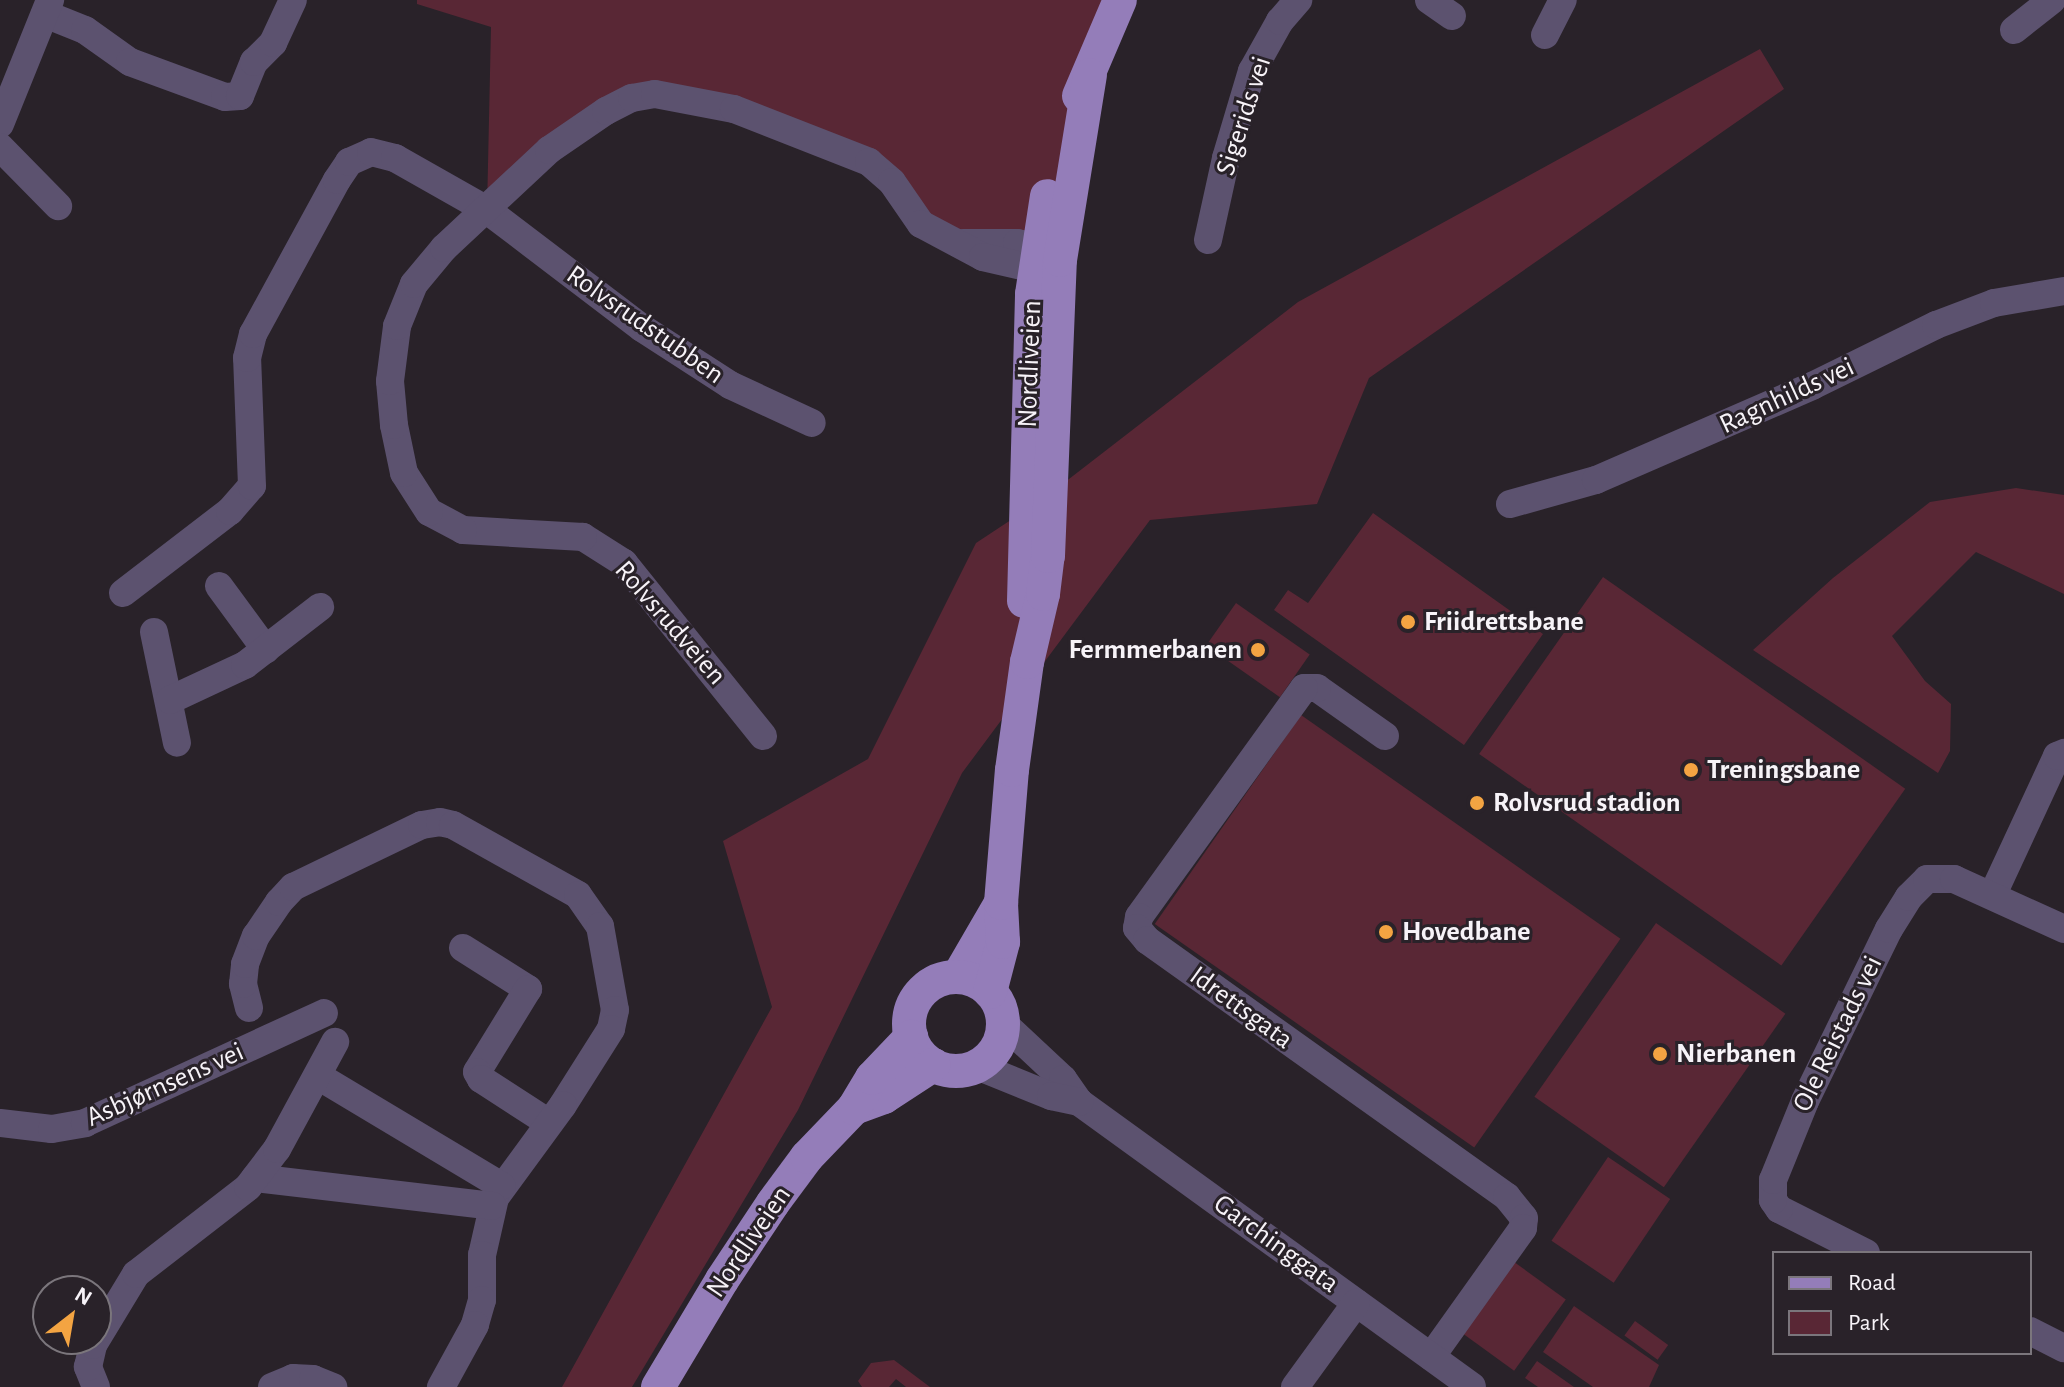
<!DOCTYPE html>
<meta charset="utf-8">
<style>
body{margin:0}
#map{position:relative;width:2064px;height:1387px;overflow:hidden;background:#292229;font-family:"Alegreya Sans",sans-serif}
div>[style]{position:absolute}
.green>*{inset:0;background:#592735;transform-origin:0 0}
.minor>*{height:28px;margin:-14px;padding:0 14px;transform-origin:14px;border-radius:14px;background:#5c526f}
.major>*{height:34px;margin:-17px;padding:0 17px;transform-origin:17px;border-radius:17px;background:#947db9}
.major>.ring{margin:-17px;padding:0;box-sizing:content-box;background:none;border:34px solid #947db9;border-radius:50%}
.dots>*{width:22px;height:22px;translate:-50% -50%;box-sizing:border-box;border:4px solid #292229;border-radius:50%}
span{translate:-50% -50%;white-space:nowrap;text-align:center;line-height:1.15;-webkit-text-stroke:6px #292229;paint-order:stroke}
.street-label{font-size:28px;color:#f7f3f8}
.poi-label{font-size:28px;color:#f7f3f8;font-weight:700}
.left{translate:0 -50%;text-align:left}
.right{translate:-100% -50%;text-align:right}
.legend{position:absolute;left:1772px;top:1251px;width:260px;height:104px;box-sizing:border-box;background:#292229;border:2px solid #7b767c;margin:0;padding:10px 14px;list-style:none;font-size:24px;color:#f7f3f8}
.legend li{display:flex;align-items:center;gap:16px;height:40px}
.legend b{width:40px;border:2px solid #7b767c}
.north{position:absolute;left:32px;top:1275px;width:80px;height:80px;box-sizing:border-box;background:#292229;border:2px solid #7b767c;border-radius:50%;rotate:31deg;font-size:22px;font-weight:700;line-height:32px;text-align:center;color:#f7f3f8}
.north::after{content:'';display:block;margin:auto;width:28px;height:36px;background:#f3a442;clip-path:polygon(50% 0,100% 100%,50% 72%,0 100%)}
</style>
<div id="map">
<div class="green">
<div style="clip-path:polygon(417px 0,1123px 0,1046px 262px,945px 238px,892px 182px,655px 94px,606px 111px,487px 210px,491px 27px,417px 4px)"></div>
<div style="clip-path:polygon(1760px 49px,1784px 89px,1369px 378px,1317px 504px,1150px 520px,962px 773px,798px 1110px,632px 1387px,562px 1387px,772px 1007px,723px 841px,868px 759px,976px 543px,1047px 496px,1298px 302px)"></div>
<div style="clip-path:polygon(2016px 488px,2064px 495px,2064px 594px,1976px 552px,1892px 636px,1925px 681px,1951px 704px,1950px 751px,1938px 773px,1753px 650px,1833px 578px,1930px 502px)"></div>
<div style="clip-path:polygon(1373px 513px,1543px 634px,1464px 745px,1274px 610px,1288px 590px,1308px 603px)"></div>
<div style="left:1603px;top:577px;width:369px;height:216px;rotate:35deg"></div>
<div style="left:1236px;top:603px;width:90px;height:52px;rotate:35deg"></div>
<div style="left:1301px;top:715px;width:390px;height:255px;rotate:35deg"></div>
<div style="left:1656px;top:923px;width:158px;height:212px;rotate:35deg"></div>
<div style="left:1608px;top:1157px;width:75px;height:101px;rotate:34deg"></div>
<div style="left:1510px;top:1259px;width:69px;height:88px;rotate:36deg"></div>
<div style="clip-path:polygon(1574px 1306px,1659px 1365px,1649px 1387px,1593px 1387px,1543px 1352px)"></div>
<div style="left:1635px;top:1321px;width:41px;height:18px;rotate:36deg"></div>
<div style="clip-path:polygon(894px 1360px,930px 1387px,906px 1387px,896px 1379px,889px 1387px,862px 1387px,858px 1381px,871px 1363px)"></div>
<div style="clip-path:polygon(1537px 1361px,1574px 1387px,1538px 1387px,1525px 1378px)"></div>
</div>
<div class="minor">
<div style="left:1429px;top:0;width:28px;rotate:35deg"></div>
<div style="left:45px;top:14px;width:43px;rotate:21.8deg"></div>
<div style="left:85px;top:30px;width:55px;rotate:35.4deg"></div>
<div style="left:130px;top:62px;width:101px;rotate:20.2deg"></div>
<div style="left:225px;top:97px;width:15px;rotate:-4deg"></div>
<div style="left:240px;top:96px;width:37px;rotate:-68deg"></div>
<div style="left:254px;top:62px;width:27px;rotate:-45deg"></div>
<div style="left:273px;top:43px;width:47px;rotate:-65.1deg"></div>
<div style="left:2014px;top:30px;width:48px;rotate:-38.3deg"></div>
<div style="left:1545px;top:35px;width:39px;rotate:-63deg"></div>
<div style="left:0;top:124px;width:134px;rotate:-68deg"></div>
<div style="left:0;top:147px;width:83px;rotate:45.5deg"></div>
<div style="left:1208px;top:240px;width:84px;rotate:-77.6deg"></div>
<div style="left:1226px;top:158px;width:91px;rotate:-73.4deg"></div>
<div style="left:1252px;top:71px;width:57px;rotate:-60.8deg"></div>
<div style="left:1280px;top:21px;width:28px;rotate:-49deg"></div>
<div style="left:963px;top:243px;width:54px"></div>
<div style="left:1017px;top:243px;width:20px;rotate:11deg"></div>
<div style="left:1037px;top:247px;width:23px;rotate:31deg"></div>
<div style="left:1510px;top:504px;width:89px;rotate:-15.6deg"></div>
<div style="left:1596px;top:480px;width:236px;rotate:-23.5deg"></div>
<div style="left:1812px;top:386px;width:138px;rotate:-26.2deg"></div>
<div style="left:1936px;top:325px;width:62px;rotate:-20.8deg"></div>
<div style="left:1994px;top:303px;width:71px;rotate:-9.7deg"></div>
<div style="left:219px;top:586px;width:79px;rotate:53.7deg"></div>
<div style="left:123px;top:593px;width:135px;rotate:-37.5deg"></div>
<div style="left:230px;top:511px;width:33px;rotate:-49deg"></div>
<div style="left:252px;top:486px;width:128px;rotate:-92.2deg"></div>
<div style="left:247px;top:358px;width:25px;rotate:-76deg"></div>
<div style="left:253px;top:334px;width:175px;rotate:-61.4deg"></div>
<div style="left:337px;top:180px;width:22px;rotate:-56deg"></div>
<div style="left:349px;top:162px;width:24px;rotate:-24deg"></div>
<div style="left:371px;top:152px;width:25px;rotate:14deg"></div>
<div style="left:395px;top:158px;width:106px;rotate:29.5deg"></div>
<div style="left:487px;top:210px;width:195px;rotate:37.3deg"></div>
<div style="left:642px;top:328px;width:105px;rotate:32.9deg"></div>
<div style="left:730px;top:385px;width:90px;rotate:24.9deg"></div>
<div style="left:154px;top:632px;width:113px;rotate:78.3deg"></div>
<div style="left:170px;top:700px;width:83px;rotate:-25deg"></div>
<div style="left:245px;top:665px;width:95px;rotate:-37.7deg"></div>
<div style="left:763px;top:736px;width:222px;rotate:-128.8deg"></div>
<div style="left:624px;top:563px;width:49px;rotate:-147.6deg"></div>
<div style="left:583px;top:537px;width:120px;rotate:-176.7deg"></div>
<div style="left:463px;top:530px;width:38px;rotate:-152deg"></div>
<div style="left:429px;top:512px;width:46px;rotate:-122.7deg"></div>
<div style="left:404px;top:473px;width:49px;rotate:-101.8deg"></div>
<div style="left:394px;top:425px;width:44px;rotate:-95.2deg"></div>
<div style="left:390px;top:381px;width:55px;rotate:-82.7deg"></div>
<div style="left:397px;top:326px;width:45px;rotate:-68deg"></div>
<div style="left:414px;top:284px;width:47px;rotate:-50.2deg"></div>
<div style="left:444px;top:248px;width:144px;rotate:-43deg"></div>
<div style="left:549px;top:150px;width:69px;rotate:-34.4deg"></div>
<div style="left:606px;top:111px;width:29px;rotate:-27deg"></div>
<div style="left:632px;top:98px;width:23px;rotate:-10deg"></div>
<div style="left:655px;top:94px;width:80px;rotate:10.8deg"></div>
<div style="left:734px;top:109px;width:145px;rotate:21.4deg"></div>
<div style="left:869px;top:162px;width:30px;rotate:41deg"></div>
<div style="left:892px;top:182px;width:51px;rotate:55.4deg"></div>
<div style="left:921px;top:224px;width:70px;rotate:28deg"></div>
<div style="left:983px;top:257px;width:52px;rotate:13.2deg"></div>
<div style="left:1034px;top:269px;width:22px;rotate:-18deg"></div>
<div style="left:1385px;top:736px;width:83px;rotate:-144.8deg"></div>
<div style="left:1317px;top:688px;width:13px;rotate:180deg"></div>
<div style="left:1304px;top:688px;width:282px;rotate:125.8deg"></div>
<div style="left:1139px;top:917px;width:11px;rotate:100deg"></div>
<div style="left:1137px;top:928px;width:16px;rotate:50deg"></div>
<div style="left:1147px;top:940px;width:442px;rotate:35.5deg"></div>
<div style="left:1507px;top:1197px;width:27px;rotate:51deg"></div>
<div style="left:1524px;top:1218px;width:10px;rotate:96deg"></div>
<div style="left:1523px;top:1228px;width:158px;rotate:125.5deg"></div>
<div style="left:1993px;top:894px;width:152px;rotate:-65.1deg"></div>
<div style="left:2057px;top:756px;width:8px;rotate:-23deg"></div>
<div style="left:463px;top:948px;width:77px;rotate:32.2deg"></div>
<div style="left:528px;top:989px;width:97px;rotate:121.6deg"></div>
<div style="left:477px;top:1072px;width:8px;rotate:60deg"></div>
<div style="left:481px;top:1079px;width:81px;rotate:32.9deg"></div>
<div style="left:249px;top:1008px;width:25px;rotate:-104deg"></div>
<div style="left:243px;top:984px;width:20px;rotate:-84deg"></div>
<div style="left:245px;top:964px;width:30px;rotate:-69deg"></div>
<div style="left:256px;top:936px;width:41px;rotate:-55.9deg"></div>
<div style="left:279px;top:902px;width:21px;rotate:-47deg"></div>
<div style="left:293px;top:887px;width:143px;rotate:-25.7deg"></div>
<div style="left:422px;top:825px;width:18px;rotate:-9deg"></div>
<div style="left:440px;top:822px;width:13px;rotate:13deg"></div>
<div style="left:453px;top:825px;width:143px;rotate:29.2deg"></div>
<div style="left:578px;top:895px;width:38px;rotate:55deg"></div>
<div style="left:600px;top:926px;width:85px;rotate:79.9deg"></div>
<div style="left:615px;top:1010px;width:19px;rotate:102deg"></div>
<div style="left:611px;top:1029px;width:90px;rotate:122.3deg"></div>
<div style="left:563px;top:1105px;width:115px;rotate:126.2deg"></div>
<div style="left:495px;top:1198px;width:58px;rotate:102.8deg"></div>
<div style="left:482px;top:1255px;width:45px;rotate:90deg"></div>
<div style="left:482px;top:1300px;width:26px;rotate:106deg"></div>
<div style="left:475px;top:1325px;width:71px;rotate:118.7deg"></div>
<div style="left:1003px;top:1023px;width:82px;rotate:43deg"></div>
<div style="left:1063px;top:1079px;width:28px;rotate:55deg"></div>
<div style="left:1079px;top:1102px;width:485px;rotate:35.9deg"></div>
<div style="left:977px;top:1066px;width:80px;rotate:22.1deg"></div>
<div style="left:1051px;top:1096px;width:29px;rotate:12deg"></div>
<div style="left:318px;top:1076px;width:214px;rotate:30.9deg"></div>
<div style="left:0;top:1123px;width:52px;rotate:6.6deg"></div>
<div style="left:52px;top:1129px;width:34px;rotate:-10deg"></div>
<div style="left:85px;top:1123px;width:263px;rotate:-24.7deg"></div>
<div style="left:255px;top:1178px;width:239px;rotate:6.7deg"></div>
<div style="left:1866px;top:1253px;width:97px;rotate:-153.2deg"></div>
<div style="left:1779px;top:1209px;width:11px;rotate:-124deg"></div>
<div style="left:1773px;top:1200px;width:20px;rotate:-90deg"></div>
<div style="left:1773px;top:1180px;width:85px;rotate:-67.9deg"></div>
<div style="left:1805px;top:1101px;width:191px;rotate:-64deg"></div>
<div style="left:1889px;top:929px;width:38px;rotate:-58deg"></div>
<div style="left:1909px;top:897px;width:25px;rotate:-45deg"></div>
<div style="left:1927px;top:879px;width:27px"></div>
<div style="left:1954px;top:879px;width:121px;rotate:24.4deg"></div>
<div style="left:2030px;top:1331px;width:38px;rotate:27deg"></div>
<div style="left:96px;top:1387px;width:22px;rotate:-112deg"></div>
<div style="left:88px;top:1367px;width:23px;rotate:-77deg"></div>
<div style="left:93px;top:1345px;width:83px;rotate:-58.8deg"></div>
<div style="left:136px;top:1274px;width:142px;rotate:-37.8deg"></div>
<div style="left:248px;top:1187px;width:48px;rotate:-52.7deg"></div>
<div style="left:277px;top:1149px;width:122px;rotate:-61.5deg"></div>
<div style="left:272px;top:1387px;width:23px;rotate:-23deg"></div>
<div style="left:293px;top:1378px;width:20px;rotate:3deg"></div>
<div style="left:313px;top:1379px;width:22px;rotate:22deg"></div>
<div style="left:1295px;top:1387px;width:104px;rotate:-54deg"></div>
</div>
<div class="major">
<div style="left:1079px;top:96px;width:104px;rotate:-66.9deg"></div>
<div style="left:1024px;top:601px;width:307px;rotate:-88.5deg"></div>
<div style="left:1032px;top:294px;width:99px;rotate:-81.3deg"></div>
<div style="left:958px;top:977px;width:86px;rotate:-59.8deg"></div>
<div class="ring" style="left:909px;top:977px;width:60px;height:60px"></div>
<div style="left:990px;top:992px;width:52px;rotate:-75.4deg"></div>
<div style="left:1003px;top:942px;width:39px;rotate:-93deg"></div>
<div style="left:1001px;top:903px;width:133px;rotate:-85.3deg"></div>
<div style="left:1012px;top:770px;width:109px;rotate:-82.1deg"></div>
<div style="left:1027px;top:662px;width:70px;rotate:-76.8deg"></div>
<div style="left:1043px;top:594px;width:38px;rotate:-83deg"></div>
<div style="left:1048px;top:556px;width:296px;rotate:-87.7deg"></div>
<div style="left:1060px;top:260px;width:187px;rotate:-80.8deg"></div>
<div style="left:854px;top:1108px;width:32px;rotate:-20deg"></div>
<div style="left:884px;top:1097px;width:59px;rotate:-33.1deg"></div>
<div style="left:658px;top:1387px;width:125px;rotate:-59.1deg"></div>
<div style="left:722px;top:1280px;width:92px;rotate:-56.5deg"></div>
<div style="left:773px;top:1203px;width:57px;rotate:-53.5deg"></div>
<div style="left:807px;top:1157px;width:68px;rotate:-46.2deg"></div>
<div style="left:854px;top:1108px;width:35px;rotate:-59deg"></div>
<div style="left:872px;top:1078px;width:57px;rotate:-46.4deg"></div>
</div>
<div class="dots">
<div style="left:1408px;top:622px;background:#f3a442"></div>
<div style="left:1258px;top:650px;background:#f3a442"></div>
<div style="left:1691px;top:770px;background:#f3a442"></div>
<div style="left:1477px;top:803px;background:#f3a442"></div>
<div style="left:1386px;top:932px;background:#f3a442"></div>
<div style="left:1660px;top:1054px;background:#f3a442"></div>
</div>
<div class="street-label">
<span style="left:1244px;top:116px;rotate:-72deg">Sigerids vei</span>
<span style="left:645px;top:325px;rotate:35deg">Rolvsrudstubben</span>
<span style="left:1030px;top:364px;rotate:-88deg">Nordliveien</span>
<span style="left:1787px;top:396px;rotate:-25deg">Ragnhilds vei</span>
<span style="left:670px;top:623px;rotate:49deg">Rolvsrudveien</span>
<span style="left:1241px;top:1008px;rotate:36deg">Idrettsgata</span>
<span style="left:1838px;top:1034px;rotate:-64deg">Ole Reistads vei</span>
<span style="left:165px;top:1085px;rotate:-24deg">Asbjørnsens vei</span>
<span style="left:749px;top:1242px;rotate:-56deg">Nordliveien</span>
<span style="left:1276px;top:1244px;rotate:36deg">Garchinggata</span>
</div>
<div class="poi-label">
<span class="left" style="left:1424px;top:622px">Friidrettsbane</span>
<span class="right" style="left:1242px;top:650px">Fermmerbanen</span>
<span class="left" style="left:1707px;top:770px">Treningsbane</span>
<span class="left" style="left:1493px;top:803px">Rolvsrud stadion</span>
<span class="left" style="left:1402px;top:932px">Hovedbane</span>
<span class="left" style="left:1676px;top:1054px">Nierbanen</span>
</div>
<ul class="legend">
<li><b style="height:10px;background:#947db9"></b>Road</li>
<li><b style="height:22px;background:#592735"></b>Park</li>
</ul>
<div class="north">N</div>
</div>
